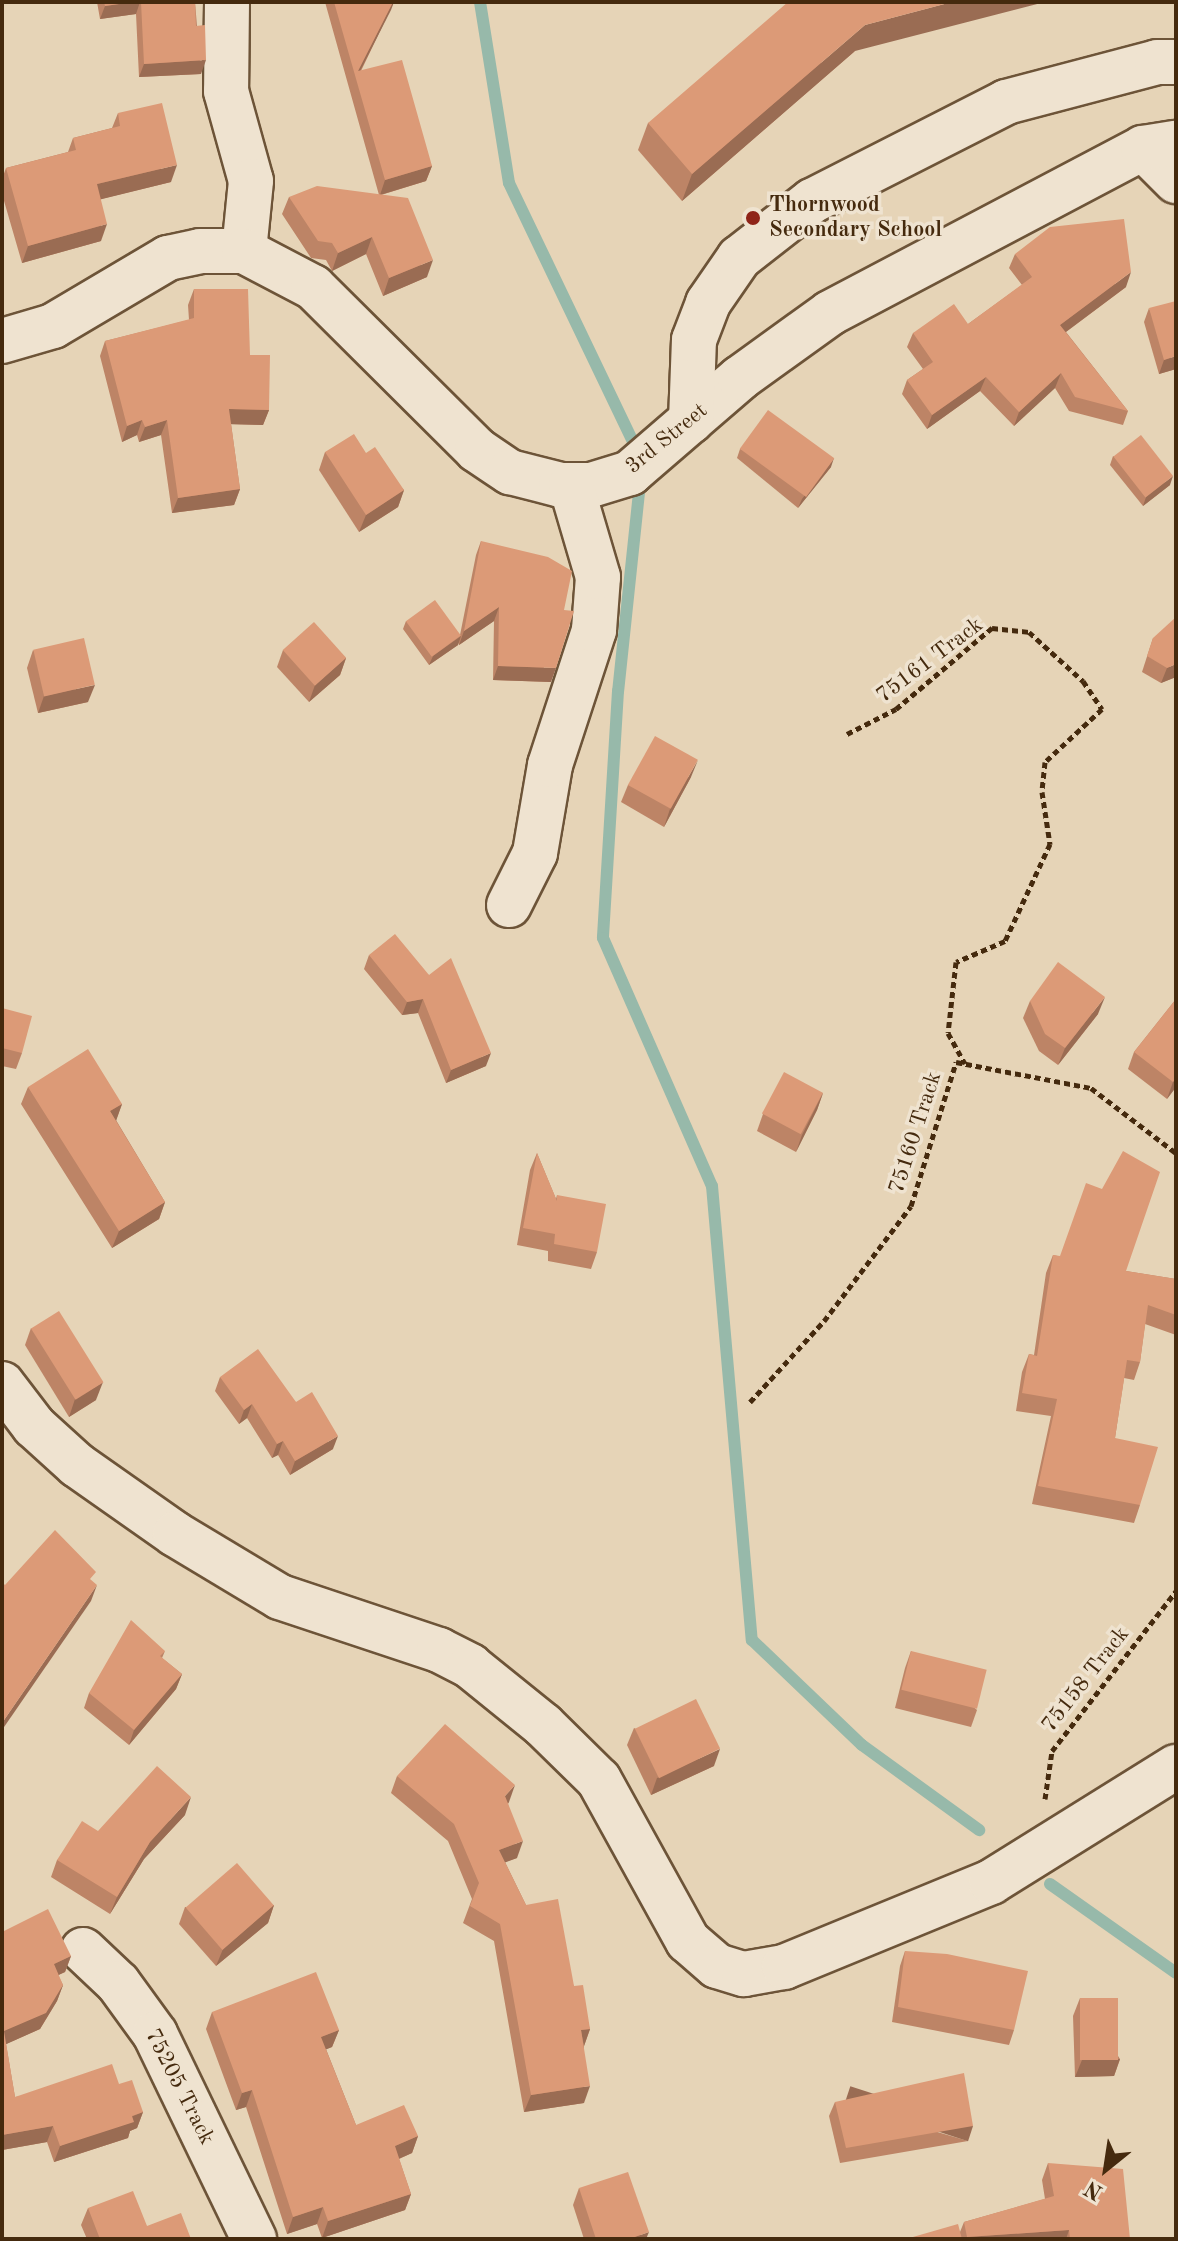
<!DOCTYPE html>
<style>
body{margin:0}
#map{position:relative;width:1178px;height:2241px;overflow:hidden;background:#e6d4b7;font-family:"Old Standard TT",serif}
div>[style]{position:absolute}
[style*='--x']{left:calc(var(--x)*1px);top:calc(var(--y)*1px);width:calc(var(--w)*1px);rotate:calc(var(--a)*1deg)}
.stream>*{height:12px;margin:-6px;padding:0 6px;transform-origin:6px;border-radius:6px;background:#97b9aa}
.path>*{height:5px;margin-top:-2.5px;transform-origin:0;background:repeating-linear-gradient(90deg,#452a0e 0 6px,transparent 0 10px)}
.roads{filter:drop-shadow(2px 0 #6d5438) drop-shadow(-2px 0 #6d5438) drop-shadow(0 2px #6d5438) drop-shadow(0 -2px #6d5438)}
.minor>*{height:44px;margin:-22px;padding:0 22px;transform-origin:22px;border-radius:22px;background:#efe3d0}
.wall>*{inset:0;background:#bd8466}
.shaded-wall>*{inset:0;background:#9a6c53;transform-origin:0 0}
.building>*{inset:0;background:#dc9a77;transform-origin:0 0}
.dots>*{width:22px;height:22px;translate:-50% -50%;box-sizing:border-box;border:4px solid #efe3d0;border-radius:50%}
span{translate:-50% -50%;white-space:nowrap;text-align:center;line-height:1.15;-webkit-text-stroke:7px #efe3d0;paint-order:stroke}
.poi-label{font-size:22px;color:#452a0e;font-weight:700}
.left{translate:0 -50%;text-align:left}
.street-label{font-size:22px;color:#452a0e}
.frame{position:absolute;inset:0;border:4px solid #452a0e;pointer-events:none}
.north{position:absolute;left:1066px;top:2129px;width:80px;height:80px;-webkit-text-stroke:6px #efe3d0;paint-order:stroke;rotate:210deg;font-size:22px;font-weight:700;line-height:32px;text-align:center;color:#452a0e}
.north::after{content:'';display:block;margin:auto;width:28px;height:36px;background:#452a0e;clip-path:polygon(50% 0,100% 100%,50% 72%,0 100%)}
</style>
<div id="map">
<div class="stream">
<i style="--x:480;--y:2;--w:183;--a:80.9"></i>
<i style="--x:509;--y:183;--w:285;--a:64.4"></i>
<i style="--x:640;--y:483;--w:209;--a:96"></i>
<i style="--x:618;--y:691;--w:247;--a:93.5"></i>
<i style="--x:603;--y:938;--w:271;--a:66.3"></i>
<i style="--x:712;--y:1186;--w:456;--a:85"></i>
<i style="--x:752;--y:1640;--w:152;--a:43.7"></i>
<i style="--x:862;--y:1745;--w:145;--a:36"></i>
<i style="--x:1050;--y:1884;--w:154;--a:35.2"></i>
</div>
<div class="path">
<i style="--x:847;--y:734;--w:55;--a:-27"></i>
<i style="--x:896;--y:709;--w:126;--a:-40.2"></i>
<i style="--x:992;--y:628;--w:37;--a:6"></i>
<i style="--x:1029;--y:632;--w:73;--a:42.2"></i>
<i style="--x:1083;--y:681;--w:34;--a:56"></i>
<i style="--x:1102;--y:709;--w:78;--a:137.1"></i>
<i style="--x:1045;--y:762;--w:30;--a:96"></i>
<i style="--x:1042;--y:792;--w:53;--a:81.3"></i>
<i style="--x:1050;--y:844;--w:107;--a:114.9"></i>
<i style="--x:1005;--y:941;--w:53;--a:156.8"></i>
<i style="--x:956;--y:962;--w:71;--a:96.4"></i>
<i style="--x:948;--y:1033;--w:35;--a:61"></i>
<i style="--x:750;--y:1402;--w:110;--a:-47.6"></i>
<i style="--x:824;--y:1321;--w:144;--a:-52.9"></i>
<i style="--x:911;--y:1206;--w:151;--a:-72.6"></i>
<i style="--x:956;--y:1062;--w:137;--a:10.9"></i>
<i style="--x:1091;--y:1088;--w:107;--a:37.4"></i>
<i style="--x:1045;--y:1799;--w:49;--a:-81.7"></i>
<i style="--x:1052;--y:1751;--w:202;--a:-52.2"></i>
</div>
<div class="roads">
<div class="minor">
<i style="--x:227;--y:2;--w:89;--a:90.6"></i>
<i style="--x:226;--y:91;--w:93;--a:74.5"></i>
<i style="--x:251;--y:181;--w:70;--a:95.7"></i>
<i style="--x:1143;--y:148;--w:47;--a:45"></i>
<i style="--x:2;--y:341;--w:53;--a:-16.4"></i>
<i style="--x:53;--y:326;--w:134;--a:-30.6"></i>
<i style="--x:168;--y:258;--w:33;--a:-12"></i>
<i style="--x:200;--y:251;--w:44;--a:0"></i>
<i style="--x:244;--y:251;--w:78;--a:27.6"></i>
<i style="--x:313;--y:287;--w:231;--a:44.8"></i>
<i style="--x:477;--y:450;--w:40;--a:34"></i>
<i style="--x:510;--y:472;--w:53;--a:14.3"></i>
<i style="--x:561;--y:485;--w:30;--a:0"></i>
<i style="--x:591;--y:485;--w:41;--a:-17.1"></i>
<i style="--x:630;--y:473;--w:145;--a:-40.8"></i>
<i style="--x:740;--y:378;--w:111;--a:-35.8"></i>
<i style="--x:830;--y:313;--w:354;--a:-27.8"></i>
<i style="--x:1143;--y:148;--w:33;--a:-9"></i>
<i style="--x:691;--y:421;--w:81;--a:-87.9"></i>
<i style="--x:694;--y:340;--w:40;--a:-69"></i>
<i style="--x:708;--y:303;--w:55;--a:-55.4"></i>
<i style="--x:739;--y:258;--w:93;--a:-38"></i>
<i style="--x:812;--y:201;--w:218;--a:-27"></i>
<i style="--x:1006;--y:102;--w:156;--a:-14.8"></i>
<i style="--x:1157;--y:62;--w:19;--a:0"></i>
<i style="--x:509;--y:905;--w:58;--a:-63.4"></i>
<i style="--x:535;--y:853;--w:89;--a:-80.3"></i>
<i style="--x:550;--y:765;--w:142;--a:-71.9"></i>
<i style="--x:594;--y:630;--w:53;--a:-85.7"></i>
<i style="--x:598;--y:577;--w:96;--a:-106.4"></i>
<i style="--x:2;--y:1384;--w:53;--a:52.7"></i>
<i style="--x:34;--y:1426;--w:58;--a:42.2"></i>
<i style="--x:77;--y:1465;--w:120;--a:35.1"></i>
<i style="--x:175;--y:1534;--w:122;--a:31"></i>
<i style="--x:280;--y:1597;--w:168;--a:18.4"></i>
<i style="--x:439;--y:1650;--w:35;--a:27"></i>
<i style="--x:470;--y:1666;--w:94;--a:38.9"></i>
<i style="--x:543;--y:1725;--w:78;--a:44.5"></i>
<i style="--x:599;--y:1780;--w:184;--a:61.1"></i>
<i style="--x:688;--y:1941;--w:38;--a:41"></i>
<i style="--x:717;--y:1966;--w:28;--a:17"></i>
<i style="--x:744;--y:1974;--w:41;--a:-9.9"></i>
<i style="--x:784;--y:1967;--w:224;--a:-22.3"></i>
<i style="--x:991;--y:1882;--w:218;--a:-31.9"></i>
<i style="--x:83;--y:1950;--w:48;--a:43.3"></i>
<i style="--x:118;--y:1983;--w:63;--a:54"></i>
<i style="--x:155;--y:2034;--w:228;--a:64.2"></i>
</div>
</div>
<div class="wall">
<i style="clip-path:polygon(97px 2px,195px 2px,201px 74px,139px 77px,136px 14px,100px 19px)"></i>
<i style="clip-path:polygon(325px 2px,394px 2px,361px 71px,432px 166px,426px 181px,381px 195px,427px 277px,383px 296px,366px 254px,332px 271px,326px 260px,311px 258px,282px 214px,289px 197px,379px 195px)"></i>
<i style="clip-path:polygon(855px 51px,682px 201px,638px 150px,648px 123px)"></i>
<i style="clip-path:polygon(118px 113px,171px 182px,101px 199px,101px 241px,22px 263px,2px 194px,2px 179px,6px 168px,68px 152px,73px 138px,112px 128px)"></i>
<i style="clip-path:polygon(1015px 254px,1126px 287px,1066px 332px,1128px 411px,1123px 425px,1069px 411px,1055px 388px,1014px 426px,980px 391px,927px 429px,902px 394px,907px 380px,923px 369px,907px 347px,913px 333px,968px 324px,1022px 285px,1009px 268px)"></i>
<i style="clip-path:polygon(194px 289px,250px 355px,269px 410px,263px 425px,231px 424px,240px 489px,234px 505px,172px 513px,161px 435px,139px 442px,137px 435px,122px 442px,100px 356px,105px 341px,189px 320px,188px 305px)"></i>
<i style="clip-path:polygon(1149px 308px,1176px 369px,1159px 374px,1144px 322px)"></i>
<i style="clip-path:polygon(740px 449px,831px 467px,798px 508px,737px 458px)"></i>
<i style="clip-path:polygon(325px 452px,366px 453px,404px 490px,398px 507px,359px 532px,319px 470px)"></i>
<i style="clip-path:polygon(1113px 456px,1170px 485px,1143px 506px,1110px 465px)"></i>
<i style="clip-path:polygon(481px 541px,551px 682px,493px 680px,494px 621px,459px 645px,459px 642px,458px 645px,429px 665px,403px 629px,406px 621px,460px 635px,476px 555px)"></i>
<i style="clip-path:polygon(1153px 638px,1176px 677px,1161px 683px,1142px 672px)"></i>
<i style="clip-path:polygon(33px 650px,88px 702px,38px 713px,27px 668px)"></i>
<i style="clip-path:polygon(283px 650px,346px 658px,340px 675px,309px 702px,277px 667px)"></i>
<i style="clip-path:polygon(691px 777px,664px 827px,621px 802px,628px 785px)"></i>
<i style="clip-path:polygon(369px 955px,429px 975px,486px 1066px,446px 1083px,418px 1013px,402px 1015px,364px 969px)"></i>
<i style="clip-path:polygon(1176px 999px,1176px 1087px,1167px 1099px,1128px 1069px,1134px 1052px)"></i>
<i style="clip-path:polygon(1030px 1001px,1098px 1014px,1058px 1065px,1039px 1051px,1023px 1018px)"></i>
<i style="clip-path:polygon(2px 1008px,22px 1053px,16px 1069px,2px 1066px)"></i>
<i style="clip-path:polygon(28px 1087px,122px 1104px,116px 1120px,165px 1202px,159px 1219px,112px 1248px,21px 1104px)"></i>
<i style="clip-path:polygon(823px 1093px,817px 1110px,796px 1152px,757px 1131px,763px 1114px)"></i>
<i style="clip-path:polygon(537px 1153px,556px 1199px,557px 1195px,597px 1252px,591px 1269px,548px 1261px,548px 1251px,517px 1245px,530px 1170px)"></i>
<i style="clip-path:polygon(1053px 1255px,1126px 1271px,1176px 1279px,1176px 1335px,1145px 1324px,1140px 1362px,1134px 1380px,1124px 1378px,1115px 1438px,1140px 1505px,1134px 1523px,1032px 1504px,1051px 1416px,1016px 1411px,1022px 1372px,1029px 1354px,1034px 1355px,1046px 1273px)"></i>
<i style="clip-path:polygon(31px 1328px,96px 1400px,69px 1417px,25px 1345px)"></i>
<i style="clip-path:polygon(220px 1377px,296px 1402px,333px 1449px,290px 1475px,278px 1455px,272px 1458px,247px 1418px,239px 1424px,215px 1391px)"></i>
<i style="clip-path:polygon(165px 1651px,162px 1658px,182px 1674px,176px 1689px,129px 1745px,84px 1708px,89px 1693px)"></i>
<i style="clip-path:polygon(911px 1651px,977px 1710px,971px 1727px,895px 1708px,905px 1668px)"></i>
<i style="clip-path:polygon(634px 1728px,714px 1766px,651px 1795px,627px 1745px)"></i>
<i style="clip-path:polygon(397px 1776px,509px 1802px,508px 1804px,517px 1858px,505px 1862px,526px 1905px,574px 1986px,590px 2029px,584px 2046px,584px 2103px,524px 2112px,494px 1941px,463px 1923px,472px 1899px,448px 1841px,391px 1793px)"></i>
<i style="clip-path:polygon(185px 1815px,144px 1859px,110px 1914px,51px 1877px,57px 1860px)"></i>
<i style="clip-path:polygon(274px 1905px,268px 1923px,216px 1966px,179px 1924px,185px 1907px)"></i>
<i style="clip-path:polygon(2px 1932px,71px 1956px,65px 1972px,58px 1975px,63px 1985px,57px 2001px,40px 2029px,6px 2044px,15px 2097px,119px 2084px,143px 2112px,137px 2128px,130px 2131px,128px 2138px,54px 2162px,47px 2142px,2px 2150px)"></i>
<i style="clip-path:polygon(905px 1951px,1014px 2030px,1009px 2045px,892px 2022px,900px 1966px)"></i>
<i style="clip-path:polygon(1080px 1998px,1120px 2059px,1114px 2076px,1075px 2077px,1073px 2016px)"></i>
<i style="clip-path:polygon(212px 2012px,339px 2030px,332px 2047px,326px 2049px,356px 2125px,418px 2136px,412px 2153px,399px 2159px,411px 2194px,405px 2210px,322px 2238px,317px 2224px,287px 2234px,246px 2107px,236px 2110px,206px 2029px)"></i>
<i style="clip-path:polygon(835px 2102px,968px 2141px,840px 2163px,829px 2116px)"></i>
<i style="clip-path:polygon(1048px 2163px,1130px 2239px,906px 2239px,960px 2232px,964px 2222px,1045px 2199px,1042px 2180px)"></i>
<i style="clip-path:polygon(579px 2188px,646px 2239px,584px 2239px,573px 2205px)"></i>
<i style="clip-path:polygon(88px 2208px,147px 2226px,191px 2239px,87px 2239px,81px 2225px)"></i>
</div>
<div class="shaded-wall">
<i style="clip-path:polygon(133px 2px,140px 2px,136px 14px,100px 19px,105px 6px)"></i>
<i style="clip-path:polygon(393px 2px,394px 2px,391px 10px,356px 79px,358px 71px)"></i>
<i style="clip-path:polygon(952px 2px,1045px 2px,855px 51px,682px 201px,692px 174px,865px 25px)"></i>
<i style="clip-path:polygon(206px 60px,201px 74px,139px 77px,144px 64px)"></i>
<i style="clip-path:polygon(177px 165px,171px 182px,90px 202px,97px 184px)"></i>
<i style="clip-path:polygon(432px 166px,426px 181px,380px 195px,385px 180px)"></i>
<i style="clip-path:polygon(107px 224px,101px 241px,22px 263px,28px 246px)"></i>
<i style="clip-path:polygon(372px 237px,366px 254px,332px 271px,338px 253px)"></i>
<i style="clip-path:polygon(433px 260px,427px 277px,383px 296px,389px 278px)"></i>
<i style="clip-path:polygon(1131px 272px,1126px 287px,1055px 340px,1060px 325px)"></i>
<i style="clip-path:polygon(1176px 356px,1176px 369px,1159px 374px,1164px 360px)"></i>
<i style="clip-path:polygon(1061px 373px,1055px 388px,1014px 426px,1019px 412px)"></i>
<i style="clip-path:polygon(986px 377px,980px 391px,927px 429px,932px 415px)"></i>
<i style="clip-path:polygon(229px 409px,269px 410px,263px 425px,223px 424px)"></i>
<i style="clip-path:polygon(142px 420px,137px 435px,122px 442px,127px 426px)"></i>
<i style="clip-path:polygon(167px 420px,161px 435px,139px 442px,145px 427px)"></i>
<i style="clip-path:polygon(834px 458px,831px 467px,798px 508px,802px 499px)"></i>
<i style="clip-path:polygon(1173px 476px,1170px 485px,1143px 506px,1146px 497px)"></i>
<i style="clip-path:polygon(240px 489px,234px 505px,172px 513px,178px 498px)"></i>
<i style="clip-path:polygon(404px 490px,398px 507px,359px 532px,366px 515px)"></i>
<i style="clip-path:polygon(499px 607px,494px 621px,459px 645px,464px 631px)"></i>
<i style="clip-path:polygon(461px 636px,458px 645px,429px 665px,433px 656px)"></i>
<i style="clip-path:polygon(346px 658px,340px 675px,309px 702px,315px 685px)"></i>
<i style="clip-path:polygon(1176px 664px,1176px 677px,1161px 683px,1167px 668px)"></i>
<i style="clip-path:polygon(498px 666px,556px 668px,551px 682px,493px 680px)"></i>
<i style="clip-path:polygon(95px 685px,88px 702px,38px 713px,44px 696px)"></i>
<i style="clip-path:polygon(698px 760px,691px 777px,664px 827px,670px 809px)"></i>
<i style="clip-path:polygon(1105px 997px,1098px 1014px,1058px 1065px,1065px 1048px)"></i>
<i style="clip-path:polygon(423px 999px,418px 1013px,402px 1015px,407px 1002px)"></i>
<i style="clip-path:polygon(491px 1053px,486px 1066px,446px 1083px,451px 1070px)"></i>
<i style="clip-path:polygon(1176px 1078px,1176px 1087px,1167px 1099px,1173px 1082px)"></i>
<i style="clip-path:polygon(823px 1093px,817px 1110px,796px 1152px,802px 1135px)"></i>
<i style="clip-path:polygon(122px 1104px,116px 1121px,110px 1111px)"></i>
<i style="clip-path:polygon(165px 1202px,159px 1219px,112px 1248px,119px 1231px)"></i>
<i style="clip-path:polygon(103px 1382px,96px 1400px,69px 1417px,75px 1399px)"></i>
<i style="clip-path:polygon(252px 1404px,247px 1418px,239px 1424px,244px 1410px)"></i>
<i style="clip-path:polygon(338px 1436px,333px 1449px,290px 1475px,295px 1461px)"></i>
<i style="clip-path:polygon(283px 1441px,278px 1455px,272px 1458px,277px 1444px)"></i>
<i style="clip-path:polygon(97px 1585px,91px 1601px,2px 1730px,2px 1723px)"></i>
<i style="clip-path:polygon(182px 1674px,176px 1689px,129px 1745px,134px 1730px)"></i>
<i style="clip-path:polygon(720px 1749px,714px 1766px,651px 1795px,657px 1778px)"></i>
<i style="clip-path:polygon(515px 1785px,509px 1802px,499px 1813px,505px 1796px)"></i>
<i style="clip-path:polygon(191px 1797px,185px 1815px,144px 1859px,110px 1914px,117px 1897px,150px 1842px)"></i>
<i style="clip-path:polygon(523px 1841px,517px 1858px,493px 1867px,499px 1850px)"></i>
<i style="clip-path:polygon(274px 1905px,268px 1923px,216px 1966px,223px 1949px)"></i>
<i style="clip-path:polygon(71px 1956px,65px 1972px,48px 1980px,54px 1964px)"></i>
<i style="clip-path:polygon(63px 1985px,57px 2001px,40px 2029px,2px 2046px,4px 2031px)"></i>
<i style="clip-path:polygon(590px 2029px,584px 2046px,581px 2030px)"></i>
<i style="clip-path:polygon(339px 2030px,332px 2047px,315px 2054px,321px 2037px)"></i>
<i style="clip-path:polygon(1120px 2059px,1114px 2076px,1075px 2077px,1082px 2060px)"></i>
<i style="clip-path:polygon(590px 2086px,584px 2103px,524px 2112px,531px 2095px)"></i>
<i style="clip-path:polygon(252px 2090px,246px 2107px,236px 2110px,242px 2093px)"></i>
<i style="clip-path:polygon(143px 2112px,137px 2128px,130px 2131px,128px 2138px,54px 2162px,60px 2146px)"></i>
<i style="clip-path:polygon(53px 2126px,47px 2142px,2px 2150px,2px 2135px)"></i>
<i style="left:973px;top:2126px;width:16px;height:129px;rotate:108deg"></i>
<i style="clip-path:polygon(418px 2136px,412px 2153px,389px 2163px,395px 2146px)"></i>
<i style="clip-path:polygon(411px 2194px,405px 2210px,322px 2238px,328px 2221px)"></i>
<i style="clip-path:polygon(323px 2207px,317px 2224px,287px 2234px,293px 2217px)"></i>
<i style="clip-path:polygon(1069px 2230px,1066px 2239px,966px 2239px,967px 2237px)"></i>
<i style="clip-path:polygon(649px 2232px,646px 2239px,629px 2239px)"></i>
</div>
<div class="building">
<i style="clip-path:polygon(104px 2px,133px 2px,105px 6px)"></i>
<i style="clip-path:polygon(141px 2px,195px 2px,196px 26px,205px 25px,206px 60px,144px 64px)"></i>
<i style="clip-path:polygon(334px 2px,393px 2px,358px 71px,402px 60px,432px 166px,385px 180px)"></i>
<i style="clip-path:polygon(788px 2px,952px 2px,865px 25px,692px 174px,648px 123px)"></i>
<i style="clip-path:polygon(162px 103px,177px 165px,97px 184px,107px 224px,28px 246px,6px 168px,76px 150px,73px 138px,120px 126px,118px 113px)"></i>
<i style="clip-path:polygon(317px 186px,408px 198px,433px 260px,389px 278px,372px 237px,338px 253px,332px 243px,318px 241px,289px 197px)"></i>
<i style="clip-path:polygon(1124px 219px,1131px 272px,1060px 325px,1128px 411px,1075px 397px,1061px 373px,1019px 412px,986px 377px,932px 415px,907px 380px,933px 362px,913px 333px,954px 304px,968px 324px,1032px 277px,1015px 254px,1050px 227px)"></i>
<i style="clip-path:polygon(194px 289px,248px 289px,250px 355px,270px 355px,269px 410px,229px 409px,240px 489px,178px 498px,167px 420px,145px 427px,142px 420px,127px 426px,105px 341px,194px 318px)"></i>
<i style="clip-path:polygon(1176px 301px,1176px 356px,1164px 360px,1149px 308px)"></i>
<i style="left:768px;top:410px;width:82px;height:48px;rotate:36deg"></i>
<i style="clip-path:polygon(354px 434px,366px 453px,375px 447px,404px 490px,366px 515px,325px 452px)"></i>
<i style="left:1141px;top:435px;width:52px;height:35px;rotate:52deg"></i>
<i style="clip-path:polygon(481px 541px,548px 557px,572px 571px,564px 610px,574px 611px,556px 668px,498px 666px,499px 607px,464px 631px)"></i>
<i style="left:435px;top:600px;width:44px;height:36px;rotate:54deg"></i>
<i style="clip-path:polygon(1176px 617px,1176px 664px,1167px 668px,1147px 656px,1153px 638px)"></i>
<i style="left:314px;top:622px;width:48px;height:42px;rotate:48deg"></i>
<i style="left:84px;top:638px;width:48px;height:52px;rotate:77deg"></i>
<i style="left:655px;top:736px;width:49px;height:56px;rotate:29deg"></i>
<i style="clip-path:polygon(395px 934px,429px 975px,451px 958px,491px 1053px,451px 1070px,423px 999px,407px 1002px,369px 955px)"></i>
<i style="clip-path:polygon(1058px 962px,1105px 997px,1065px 1048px,1045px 1034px,1030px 1001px)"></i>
<i style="clip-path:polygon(1176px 999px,1176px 1078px,1173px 1082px,1134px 1052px)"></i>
<i style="clip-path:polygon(2px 1008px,32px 1016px,22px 1053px,2px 1048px)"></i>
<i style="clip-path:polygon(88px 1049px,122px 1104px,110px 1111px,165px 1202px,119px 1231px,28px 1087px)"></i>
<i style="left:784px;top:1072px;width:44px;height:47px;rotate:28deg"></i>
<i style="clip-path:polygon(1123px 1151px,1160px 1172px,1126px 1271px,1176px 1279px,1176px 1315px,1148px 1305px,1140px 1362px,1127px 1360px,1115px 1438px,1158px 1447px,1140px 1505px,1038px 1486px,1057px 1399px,1022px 1393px,1029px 1354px,1037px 1356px,1053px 1255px,1060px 1256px,1086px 1183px,1102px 1189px)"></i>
<i style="clip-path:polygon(537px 1153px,557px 1201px,557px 1195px,606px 1204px,597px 1252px,554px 1244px,555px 1234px,523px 1228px)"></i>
<i style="left:59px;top:1311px;width:84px;height:33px;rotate:58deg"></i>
<i style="clip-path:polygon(258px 1349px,296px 1402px,312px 1392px,338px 1436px,295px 1461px,283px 1441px,277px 1444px,252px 1404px,244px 1410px,220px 1377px)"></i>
<i style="clip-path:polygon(55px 1530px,96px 1572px,90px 1579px,97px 1585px,2px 1723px,2px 1582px,5px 1585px)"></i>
<i style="clip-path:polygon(131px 1620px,165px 1651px,160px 1656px,182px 1674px,134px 1730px,89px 1693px)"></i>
<i style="left:911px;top:1651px;width:78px;height:40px;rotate:14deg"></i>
<i style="left:696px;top:1699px;width:55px;height:68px;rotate:64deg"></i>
<i style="clip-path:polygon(445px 1724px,515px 1785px,505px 1796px,523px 1841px,499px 1850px,526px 1905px,558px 1899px,574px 1986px,583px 1985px,590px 2029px,581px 2030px,590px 2086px,531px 2095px,500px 1924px,470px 1906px,479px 1883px,454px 1824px,397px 1776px)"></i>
<i style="clip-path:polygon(157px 1766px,191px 1797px,150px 1842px,117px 1897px,57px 1860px,82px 1821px,98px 1831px)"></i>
<i style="left:237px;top:1863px;width:56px;height:68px;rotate:49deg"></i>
<i style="clip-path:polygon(48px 1909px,71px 1956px,54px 1964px,63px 1985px,46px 2013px,4px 2031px,15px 2097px,112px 2064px,119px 2084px,132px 2080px,143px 2112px,132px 2116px,134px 2122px,60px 2146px,53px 2126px,2px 2135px,2px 1932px)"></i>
<i style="clip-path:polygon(905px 1951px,947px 1954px,1028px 1971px,1014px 2030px,898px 2007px)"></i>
<i style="clip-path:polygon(316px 1972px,339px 2030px,321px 2037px,356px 2125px,404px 2105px,418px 2136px,395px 2146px,411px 2194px,328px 2221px,323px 2207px,293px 2217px,252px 2090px,242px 2093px,212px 2012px)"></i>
<i style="left:1080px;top:1998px;width:38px;height:62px"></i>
<i style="clip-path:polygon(964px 2073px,973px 2126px,846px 2148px,835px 2102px)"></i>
<i style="clip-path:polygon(1048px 2163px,1123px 2169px,1130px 2239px,1070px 2239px,1069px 2230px,967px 2237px,964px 2222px,1054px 2196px)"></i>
<i style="clip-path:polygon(628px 2172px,649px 2232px,629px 2239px,596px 2239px,579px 2188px)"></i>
<i style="clip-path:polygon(133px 2191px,147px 2226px,181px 2213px,191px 2239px,100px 2239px,88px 2208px)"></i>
<i style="clip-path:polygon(958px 2224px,962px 2239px,906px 2239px)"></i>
</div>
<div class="dots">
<i style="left:753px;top:218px;background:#8f2418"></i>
</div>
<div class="poi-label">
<span class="left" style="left:769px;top:218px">Thornwood<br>Secondary School</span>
</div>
<div class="street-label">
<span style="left:667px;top:439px;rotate:-39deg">3rd Street</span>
<span style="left:930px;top:661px;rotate:-37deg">75161 Track</span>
<span style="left:916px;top:1133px;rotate:-72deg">75160 Track</span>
<span style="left:1086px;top:1680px;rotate:-52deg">75158 Track</span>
<span style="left:179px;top:2087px;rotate:63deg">75205 Track</span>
</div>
<div class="frame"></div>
<div class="north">N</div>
</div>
